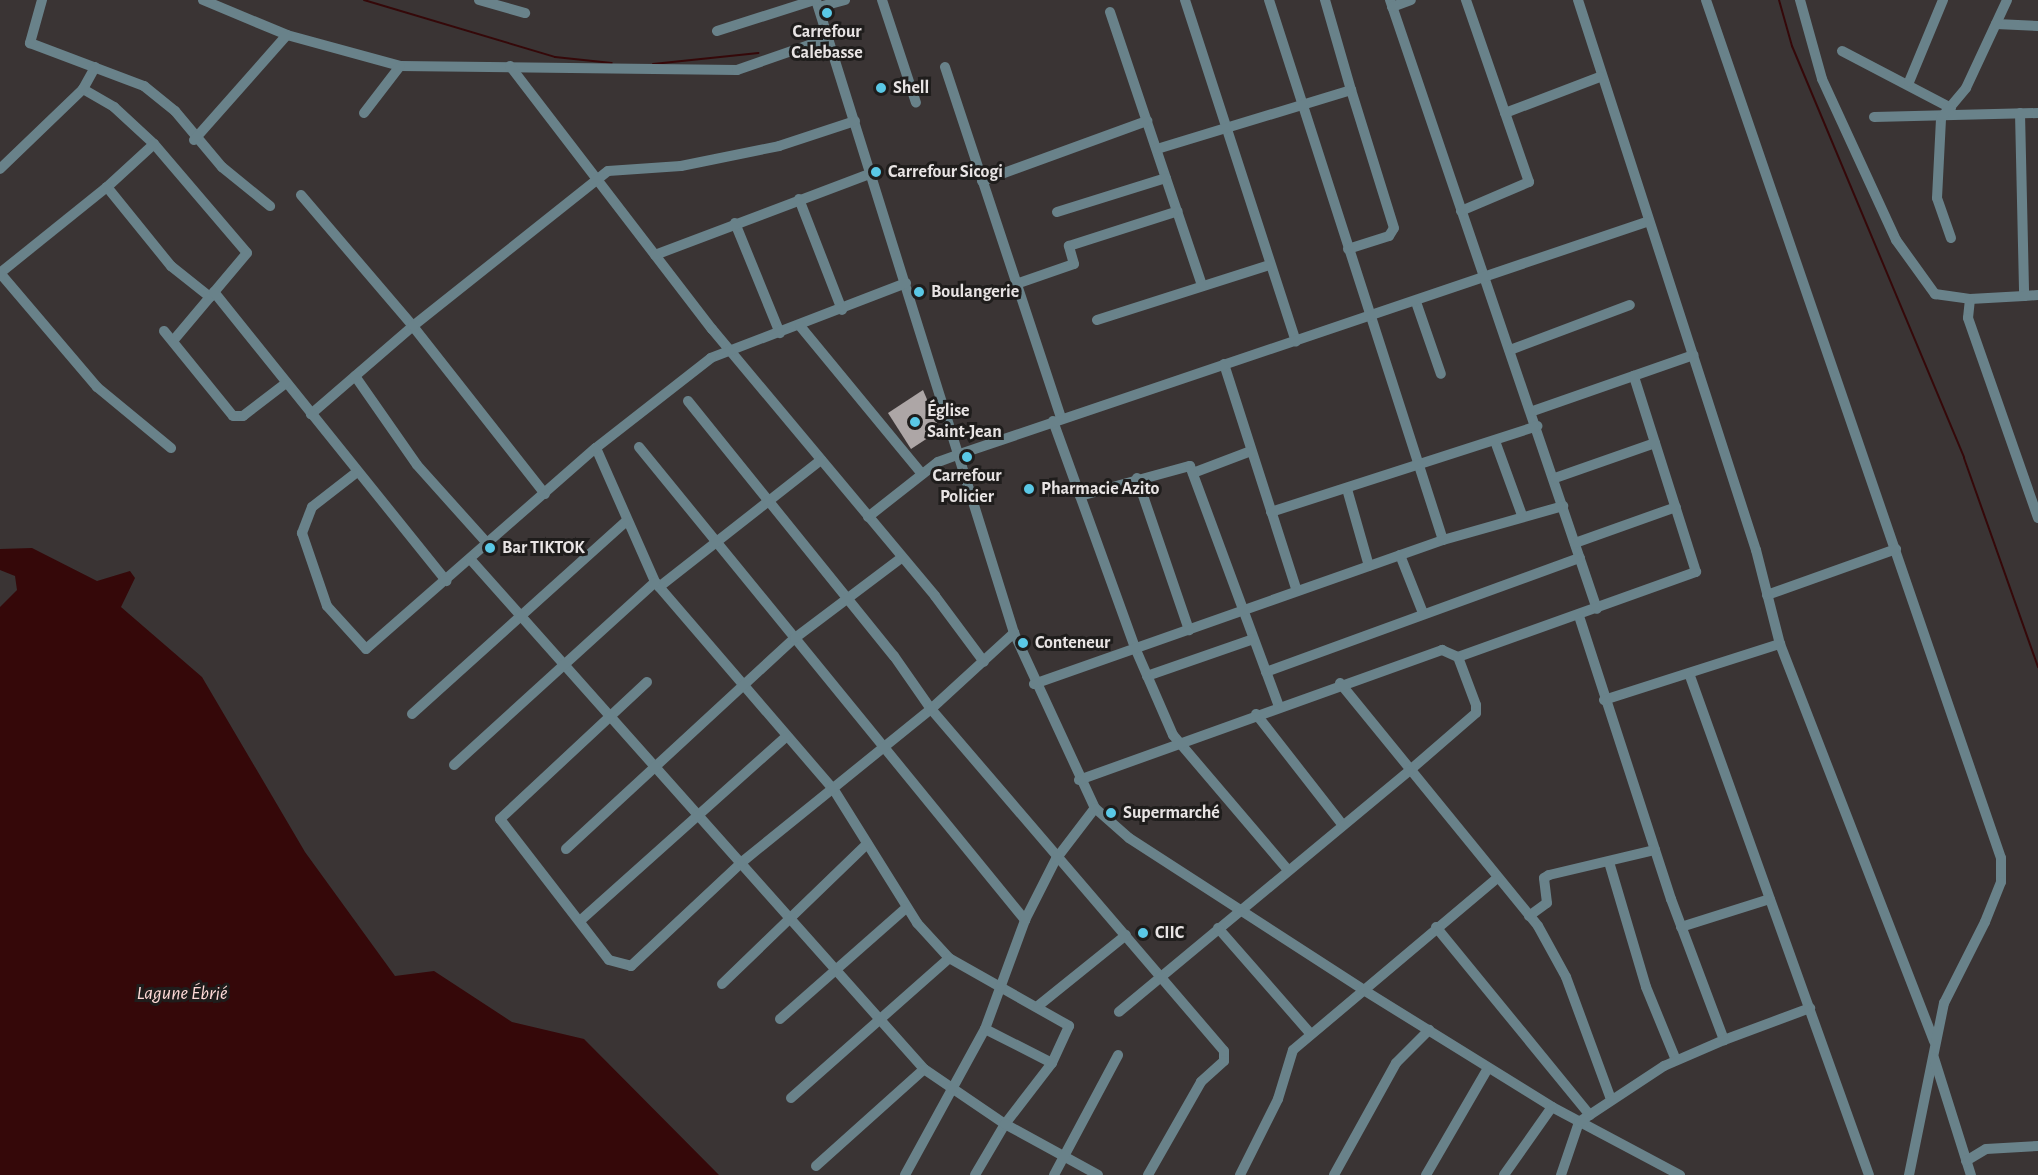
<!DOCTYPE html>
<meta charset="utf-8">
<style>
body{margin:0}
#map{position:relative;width:2038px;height:1175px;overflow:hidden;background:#3a3434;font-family:"Alegreya Sans",sans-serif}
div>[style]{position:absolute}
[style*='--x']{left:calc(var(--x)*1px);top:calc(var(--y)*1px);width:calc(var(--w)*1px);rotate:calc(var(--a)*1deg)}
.water>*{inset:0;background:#350809}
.stream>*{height:2px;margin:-1px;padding:0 1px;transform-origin:1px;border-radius:1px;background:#350809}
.building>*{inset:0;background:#ada6a6}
.minor>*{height:10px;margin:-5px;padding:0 5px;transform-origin:5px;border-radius:5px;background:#69828a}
.dots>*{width:16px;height:16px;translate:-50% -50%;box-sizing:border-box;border:3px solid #1f1d1c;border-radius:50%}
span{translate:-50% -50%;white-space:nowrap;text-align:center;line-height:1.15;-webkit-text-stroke:6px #1f1d1c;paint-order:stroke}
.poi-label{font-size:18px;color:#e8e4e4;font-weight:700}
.left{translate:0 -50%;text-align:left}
.water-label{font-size:20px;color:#fedad7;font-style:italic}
</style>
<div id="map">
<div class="water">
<i style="clip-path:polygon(32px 548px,97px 581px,130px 571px,135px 578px,121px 607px,202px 677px,305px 852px,395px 976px,434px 971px,512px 1022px,584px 1039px,719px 1175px,0 1175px,0 607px,17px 590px,15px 576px,0 570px,0 549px)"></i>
</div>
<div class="stream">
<i style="--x:364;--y:0;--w:199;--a:16.6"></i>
<i style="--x:555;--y:57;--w:57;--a:6"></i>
<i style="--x:1779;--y:0;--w:48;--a:74.2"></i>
<i style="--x:1792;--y:46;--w:446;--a:67.3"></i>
<i style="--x:1964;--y:458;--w:222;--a:70.5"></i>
<i style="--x:653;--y:64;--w:106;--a:-6"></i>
</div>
<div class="building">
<i style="clip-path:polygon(923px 390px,940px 430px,911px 449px,888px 413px)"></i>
</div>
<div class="minor">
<i style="--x:42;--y:0;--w:45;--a:105.6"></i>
<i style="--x:30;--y:43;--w:122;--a:20.7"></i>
<i style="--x:144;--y:86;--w:40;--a:39"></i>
<i style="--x:175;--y:111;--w:73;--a:50"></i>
<i style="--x:222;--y:167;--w:62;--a:39.1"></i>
<i style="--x:203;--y:0;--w:91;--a:22.6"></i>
<i style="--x:287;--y:35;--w:117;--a:15.3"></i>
<i style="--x:400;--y:66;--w:337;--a:0.7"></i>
<i style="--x:737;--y:70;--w:97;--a:-19.2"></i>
<i style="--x:479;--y:0;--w:48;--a:15.8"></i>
<i style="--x:816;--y:0;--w:663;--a:72.63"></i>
<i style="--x:1014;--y:633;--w:193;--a:65.2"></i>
<i style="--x:1095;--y:808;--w:45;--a:41.4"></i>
<i style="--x:1129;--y:838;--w:278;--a:32.9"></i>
<i style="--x:1362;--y:989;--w:224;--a:31.8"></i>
<i style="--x:1552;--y:1107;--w:145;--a:28"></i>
<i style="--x:882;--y:0;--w:108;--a:71.7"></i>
<i style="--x:1185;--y:0;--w:359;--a:72"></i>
<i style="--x:1269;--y:0;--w:567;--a:72.14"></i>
<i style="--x:1390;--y:0;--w:643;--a:71.23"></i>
<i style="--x:1578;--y:0;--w:578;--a:72.07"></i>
<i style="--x:1756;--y:550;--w:97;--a:75.7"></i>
<i style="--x:1780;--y:644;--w:426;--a:68.8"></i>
<i style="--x:1706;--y:0;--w:907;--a:71.03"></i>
<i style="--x:2001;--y:858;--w:24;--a:90"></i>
<i style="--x:2001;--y:882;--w:43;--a:111.8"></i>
<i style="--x:1985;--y:922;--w:91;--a:116.8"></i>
<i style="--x:1944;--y:1003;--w:176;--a:101.5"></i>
<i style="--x:1800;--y:0;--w:82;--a:74.4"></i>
<i style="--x:1822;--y:79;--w:177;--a:65.3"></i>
<i style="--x:1896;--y:240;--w:67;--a:54.2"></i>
<i style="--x:1935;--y:294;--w:35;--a:8"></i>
<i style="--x:819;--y:7;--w:27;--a:-15"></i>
<i style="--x:1392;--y:7;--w:20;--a:-20"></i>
<i style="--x:1110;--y:12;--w:289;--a:71.4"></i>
<i style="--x:1996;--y:24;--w:42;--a:2.7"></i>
<i style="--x:717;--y:31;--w:103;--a:-17.6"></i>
<i style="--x:1842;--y:51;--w:123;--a:27.6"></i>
<i style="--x:510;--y:66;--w:332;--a:52.5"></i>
<i style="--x:712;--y:329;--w:348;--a:50.1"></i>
<i style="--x:935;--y:596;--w:82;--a:53.4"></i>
<i style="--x:945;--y:67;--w:370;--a:71.7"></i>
<i style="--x:1909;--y:82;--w:89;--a:-67.5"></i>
<i style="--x:83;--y:89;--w:36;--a:30"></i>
<i style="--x:114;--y:107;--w:54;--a:42.8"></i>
<i style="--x:154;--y:144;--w:143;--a:49.5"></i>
<i style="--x:247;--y:253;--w:115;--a:130.1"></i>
<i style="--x:364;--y:113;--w:59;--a:-52.5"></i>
<i style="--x:1505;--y:113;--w:102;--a:-20.8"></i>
<i style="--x:2020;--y:113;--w:183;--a:88.7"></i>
<i style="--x:2024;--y:296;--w:54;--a:176.8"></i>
<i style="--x:1970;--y:299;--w:19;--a:96"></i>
<i style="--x:1968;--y:318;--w:212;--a:70.7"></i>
<i style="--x:1874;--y:117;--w:164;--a:-1.4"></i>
<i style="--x:194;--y:140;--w:140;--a:-48.5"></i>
<i style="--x:154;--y:144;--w:64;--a:137.5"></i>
<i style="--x:107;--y:187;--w:102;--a:51"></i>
<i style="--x:171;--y:266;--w:50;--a:38.5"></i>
<i style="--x:1157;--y:149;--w:203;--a:-16.9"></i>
<i style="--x:1351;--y:90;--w:94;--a:-106.1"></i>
<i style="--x:0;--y:169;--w:115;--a:-43.9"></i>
<i style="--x:83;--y:89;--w:25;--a:-61"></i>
<i style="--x:982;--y:181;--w:176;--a:-20"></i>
<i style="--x:301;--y:195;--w:172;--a:49.5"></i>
<i style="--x:413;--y:326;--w:135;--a:139.2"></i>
<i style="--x:799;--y:199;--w:119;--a:68.8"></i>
<i style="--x:1461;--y:211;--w:74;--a:-23.1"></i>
<i style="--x:1529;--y:182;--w:193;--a:-109.1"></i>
<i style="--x:1057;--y:212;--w:114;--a:-17.3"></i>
<i style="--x:735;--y:223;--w:119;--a:67.8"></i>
<i style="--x:1951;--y:238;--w:42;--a:-109.3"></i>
<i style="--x:1937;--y:198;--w:80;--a:-87.1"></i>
<i style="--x:1941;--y:118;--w:39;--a:-50"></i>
<i style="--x:1966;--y:88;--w:97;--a:-65"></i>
<i style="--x:1348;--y:249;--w:43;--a:-17.6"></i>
<i style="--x:1389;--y:236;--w:9;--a:-58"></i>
<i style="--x:1394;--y:228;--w:145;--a:-107.3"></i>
<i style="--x:655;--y:255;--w:232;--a:-20.7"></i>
<i style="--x:0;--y:273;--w:150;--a:49.6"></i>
<i style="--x:97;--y:387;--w:96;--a:39.5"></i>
<i style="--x:0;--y:273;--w:137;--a:-38.8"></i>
<i style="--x:906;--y:283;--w:209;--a:159"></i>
<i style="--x:711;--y:358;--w:146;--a:142"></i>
<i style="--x:596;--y:448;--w:146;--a:66.2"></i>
<i style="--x:655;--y:582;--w:274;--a:49.3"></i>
<i style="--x:834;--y:790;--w:157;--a:58"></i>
<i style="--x:917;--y:923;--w:47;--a:47.6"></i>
<i style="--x:949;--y:958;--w:138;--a:29.5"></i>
<i style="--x:1069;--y:1026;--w:41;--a:114.7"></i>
<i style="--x:1052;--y:1063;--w:77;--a:127.6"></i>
<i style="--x:1005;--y:1124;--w:59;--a:120.5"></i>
<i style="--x:1019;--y:283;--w:58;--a:-19.1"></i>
<i style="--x:1074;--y:264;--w:19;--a:-106"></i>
<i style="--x:1069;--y:246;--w:114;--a:-17.8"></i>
<i style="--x:214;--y:292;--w:371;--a:51.2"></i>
<i style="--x:2024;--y:296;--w:14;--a:-4"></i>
<i style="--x:1416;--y:302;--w:76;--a:70.9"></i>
<i style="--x:1097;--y:320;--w:181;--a:-17.7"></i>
<i style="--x:800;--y:326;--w:192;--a:50.5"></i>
<i style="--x:164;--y:331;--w:109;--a:50.9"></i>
<i style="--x:233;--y:416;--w:10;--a:0"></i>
<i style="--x:243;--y:416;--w:54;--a:-37.5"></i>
<i style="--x:1510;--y:350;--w:128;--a:-20.6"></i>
<i style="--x:1224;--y:364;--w:238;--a:72.2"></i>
<i style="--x:355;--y:376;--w:108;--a:55.1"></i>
<i style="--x:417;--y:465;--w:106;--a:48.1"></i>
<i style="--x:688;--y:401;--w:328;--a:51.1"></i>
<i style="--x:894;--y:656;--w:65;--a:55.1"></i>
<i style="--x:931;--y:709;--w:450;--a:49.4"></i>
<i style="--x:1224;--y:1051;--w:10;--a:90"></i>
<i style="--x:1224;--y:1061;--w:31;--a:138"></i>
<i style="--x:1201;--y:1082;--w:107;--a:119.7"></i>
<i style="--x:1533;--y:411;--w:170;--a:-19.2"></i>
<i style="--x:1053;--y:421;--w:244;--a:70.1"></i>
<i style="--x:1136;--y:650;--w:93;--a:66.5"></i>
<i style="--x:1173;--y:735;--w:176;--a:49.6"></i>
<i style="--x:1495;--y:441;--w:79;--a:70"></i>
<i style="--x:639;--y:447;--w:611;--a:50.78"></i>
<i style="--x:357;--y:472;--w:57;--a:142.1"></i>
<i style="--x:312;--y:507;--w:28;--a:111"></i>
<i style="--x:302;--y:533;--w:77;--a:71.1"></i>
<i style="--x:327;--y:606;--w:58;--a:47.8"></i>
<i style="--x:366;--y:649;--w:305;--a:-41.2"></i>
<i style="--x:1193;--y:473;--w:62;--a:-20.8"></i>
<i style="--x:1137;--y:478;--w:161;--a:71.1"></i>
<i style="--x:1555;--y:478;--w:106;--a:-19.3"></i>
<i style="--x:1347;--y:489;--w:80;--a:74.1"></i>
<i style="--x:545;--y:494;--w:214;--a:-128.2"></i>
<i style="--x:413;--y:326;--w:249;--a:-38.5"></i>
<i style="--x:608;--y:171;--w:73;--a:-3.9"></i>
<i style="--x:681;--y:166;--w:100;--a:-11.5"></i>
<i style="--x:779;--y:146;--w:80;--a:-18.2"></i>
<i style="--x:1080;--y:496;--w:114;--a:-15.3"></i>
<i style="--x:1190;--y:466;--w:256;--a:69.7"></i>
<i style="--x:1271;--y:512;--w:280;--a:-17.9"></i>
<i style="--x:868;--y:517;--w:89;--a:-38.2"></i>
<i style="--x:938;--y:462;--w:20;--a:-20"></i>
<i style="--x:957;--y:455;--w:730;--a:-18.68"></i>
<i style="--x:1575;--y:543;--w:107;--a:-19.6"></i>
<i style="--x:1400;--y:555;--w:62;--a:68.4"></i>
<i style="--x:471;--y:560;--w:681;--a:48.33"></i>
<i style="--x:924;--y:1069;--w:98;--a:34.2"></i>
<i style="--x:1005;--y:1124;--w:106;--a:28.7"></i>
<i style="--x:659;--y:587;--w:206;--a:-38.1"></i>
<i style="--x:1767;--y:595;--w:137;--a:-19.6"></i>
<i style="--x:1579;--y:616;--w:298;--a:72"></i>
<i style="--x:1671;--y:899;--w:151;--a:69.4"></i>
<i style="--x:1724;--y:1040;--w:92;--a:-20.4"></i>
<i style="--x:1458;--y:657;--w:253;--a:-19.7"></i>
<i style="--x:1696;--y:572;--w:206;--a:-107.6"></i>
<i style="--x:1266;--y:672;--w:334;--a:-20"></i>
<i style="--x:1147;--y:676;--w:112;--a:-19.2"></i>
<i style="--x:1690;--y:676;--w:530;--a:70.27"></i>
<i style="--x:647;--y:682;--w:201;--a:137"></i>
<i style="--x:500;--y:819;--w:178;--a:52.3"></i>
<i style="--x:609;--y:960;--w:23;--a:15"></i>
<i style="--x:631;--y:966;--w:152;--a:-43.1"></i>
<i style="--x:742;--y:862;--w:243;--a:-39"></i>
<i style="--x:931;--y:709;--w:113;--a:-42.5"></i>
<i style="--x:1340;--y:683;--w:313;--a:50.8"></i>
<i style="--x:1538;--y:926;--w:58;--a:61.2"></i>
<i style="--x:1566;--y:977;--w:130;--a:69.8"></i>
<i style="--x:1034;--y:684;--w:434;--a:-19.4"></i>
<i style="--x:1443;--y:540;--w:125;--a:-15.8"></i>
<i style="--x:1604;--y:700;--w:185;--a:-17.7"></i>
<i style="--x:412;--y:714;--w:287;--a:-42"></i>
<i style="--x:1256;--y:714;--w:140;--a:52"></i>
<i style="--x:454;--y:765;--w:272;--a:-42.3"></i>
<i style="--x:1079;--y:780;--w:386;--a:-19.7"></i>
<i style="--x:1442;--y:650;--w:17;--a:24"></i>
<i style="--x:1458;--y:657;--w:51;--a:69.4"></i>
<i style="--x:1476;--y:705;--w:8;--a:90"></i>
<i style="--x:1476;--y:713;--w:89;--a:139.1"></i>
<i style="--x:1409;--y:771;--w:377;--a:140.3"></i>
<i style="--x:566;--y:849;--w:311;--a:-42.7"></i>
<i style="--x:795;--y:638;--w:133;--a:-37"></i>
<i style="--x:1609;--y:862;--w:130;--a:73.5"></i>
<i style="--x:1646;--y:987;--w:79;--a:67.7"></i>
<i style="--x:1529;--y:916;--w:22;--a:-36"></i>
<i style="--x:1547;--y:903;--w:25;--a:-97"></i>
<i style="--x:1544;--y:878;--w:6;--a:-31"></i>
<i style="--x:1549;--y:875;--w:109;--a:-13.3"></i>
<i style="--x:581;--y:920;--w:275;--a:-41.8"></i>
<i style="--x:1436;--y:927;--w:243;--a:50.7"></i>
<i style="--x:1681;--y:927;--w:93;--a:-17.5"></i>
<i style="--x:1218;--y:928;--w:138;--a:48.8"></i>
<i style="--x:722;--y:984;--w:202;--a:-44"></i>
<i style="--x:1038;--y:1006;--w:113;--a:-38.9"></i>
<i style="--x:780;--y:1019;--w:168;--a:-41.4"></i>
<i style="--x:985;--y:1029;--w:75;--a:26.9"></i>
<i style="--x:1934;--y:1058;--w:123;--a:72.5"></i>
<i style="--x:791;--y:1098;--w:211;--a:-41.5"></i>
<i style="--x:1966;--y:1161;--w:23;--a:-31"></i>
<i style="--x:1986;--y:1149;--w:52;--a:-3.3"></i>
<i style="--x:816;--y:1166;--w:145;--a:-41.9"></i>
<i style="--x:905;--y:1175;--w:166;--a:-61.3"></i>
<i style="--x:985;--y:1029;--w:116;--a:-69.8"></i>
<i style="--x:1025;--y:920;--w:68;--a:-63.1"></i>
<i style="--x:1056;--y:859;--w:64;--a:-52.6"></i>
<i style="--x:1054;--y:1175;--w:136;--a:-61.9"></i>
<i style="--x:1240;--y:1175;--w:85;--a:-63.4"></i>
<i style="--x:1278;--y:1099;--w:51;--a:-73"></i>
<i style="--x:1293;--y:1050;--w:267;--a:-40.1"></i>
<i style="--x:1334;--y:1175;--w:128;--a:-61"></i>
<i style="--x:1396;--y:1063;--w:47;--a:-45"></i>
<i style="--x:1426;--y:1175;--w:124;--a:-59.9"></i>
<i style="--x:1504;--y:1175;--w:83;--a:-54.8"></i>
<i style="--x:1561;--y:1175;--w:56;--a:-71.2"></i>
<i style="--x:1579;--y:1122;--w:102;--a:-33.4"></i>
<i style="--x:1664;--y:1066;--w:65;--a:-23.4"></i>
</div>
<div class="dots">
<i style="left:827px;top:13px;background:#5ac8e6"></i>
<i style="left:881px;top:88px;background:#5ac8e6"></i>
<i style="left:876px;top:172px;background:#5ac8e6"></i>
<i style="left:919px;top:292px;background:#5ac8e6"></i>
<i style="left:915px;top:422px;background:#5ac8e6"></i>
<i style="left:967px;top:457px;background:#5ac8e6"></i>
<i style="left:1029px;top:489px;background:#5ac8e6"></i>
<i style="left:490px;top:548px;background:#5ac8e6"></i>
<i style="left:1023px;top:643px;background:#5ac8e6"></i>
<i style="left:1111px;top:813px;background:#5ac8e6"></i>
<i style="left:1143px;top:933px;background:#5ac8e6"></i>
</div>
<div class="poi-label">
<span style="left:827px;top:43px">Carrefour<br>Calebasse</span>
<span class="left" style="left:893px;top:88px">Shell</span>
<span class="left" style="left:888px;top:172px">Carrefour Sicogi</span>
<span class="left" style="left:931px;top:292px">Boulangerie</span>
<span class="left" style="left:927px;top:422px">Église<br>Saint-Jean</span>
<span style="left:967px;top:487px">Carrefour<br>Policier</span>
<span class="left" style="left:1041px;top:489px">Pharmacie Azito</span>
<span class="left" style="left:502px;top:548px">Bar TIKTOK</span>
<span class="left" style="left:1035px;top:643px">Conteneur</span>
<span class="left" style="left:1123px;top:813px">Supermarché</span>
<span class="left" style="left:1155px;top:933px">CIIC</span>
</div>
<div class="water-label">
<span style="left:182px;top:993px">Lagune Ébrié</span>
</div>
</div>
